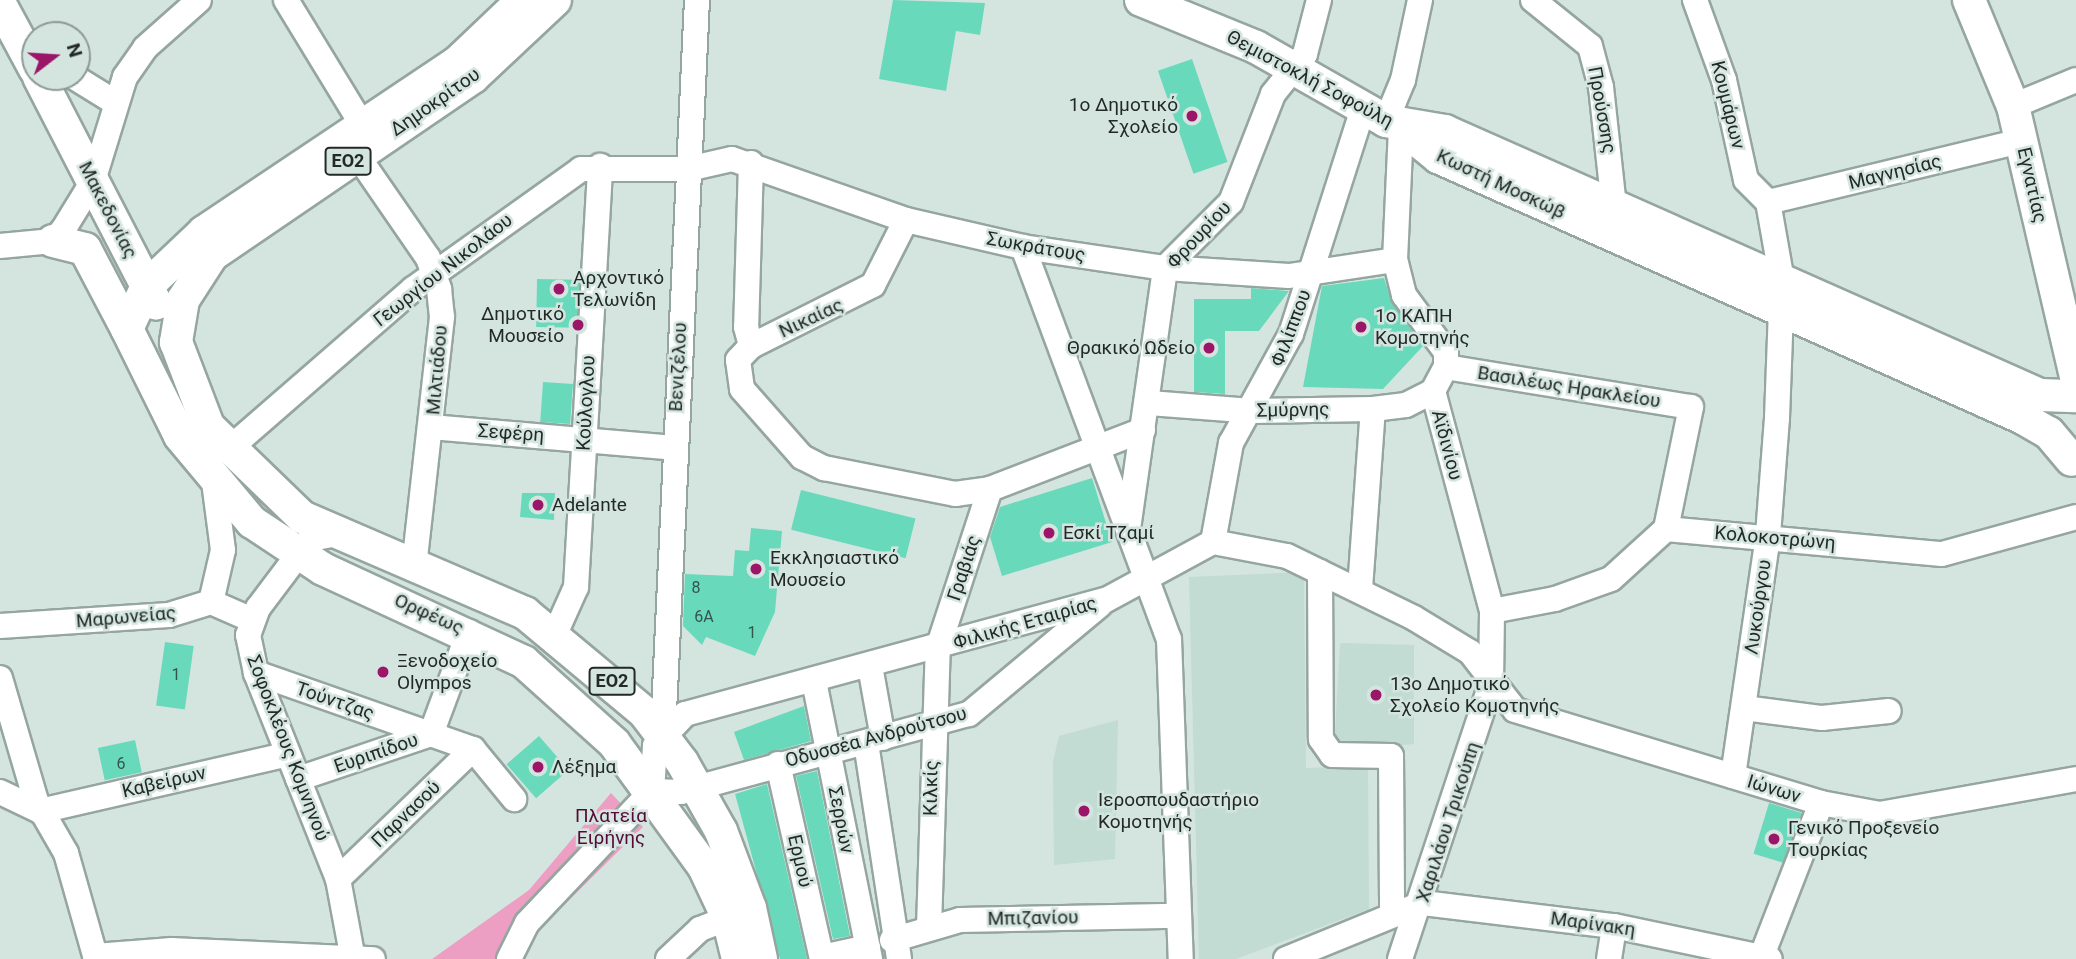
<!DOCTYPE html>
<meta charset="utf-8">
<style>
body{margin:0}
#map{position:relative;width:2076px;height:959px;overflow:hidden;background:#d4e5e0;font-family:Roboto,sans-serif}
div>[style]{position:absolute}
[style*='--x']{left:calc(var(--x)*1px);top:calc(var(--y)*1px);width:calc(var(--w)*1px);rotate:calc(var(--a)*1deg)}
.built>*{inset:0;background:#c2dbd3}
.green>*{inset:0;background:#ec9ec3}
.building>*{inset:0;background:#69d9bc;transform-origin:0 0}
.roads{filter:drop-shadow(2px 0 #95a5a0) drop-shadow(-2px 0 #95a5a0) drop-shadow(0 2px #95a5a0) drop-shadow(0 -2px #95a5a0)}
.minor>*{height:24px;margin:-12px;padding:0 12px;transform-origin:12px;border-radius:12px;background:#fff}
.major>*{height:32px;margin:-16px;padding:0 16px;transform-origin:16px;border-radius:16px;background:#fff}
.dots>*{width:19px;height:19px;translate:-50% -50%;box-sizing:border-box;border:4px solid #d4e5e0;border-radius:50%}
span{translate:-50% -50%;white-space:nowrap;text-align:center;line-height:1.15;-webkit-text-stroke:5px #d4e5e0;paint-order:stroke}
.number-label{font-size:16px;color:#34554c}
.number-label span{-webkit-text-stroke-width:0}
.shield-label span{padding:2px 5px;background:#d4e5e0;border:2px solid;border-radius:5px;-webkit-text-stroke-width:0}
.shield-label{font-size:18px;color:#232927;font-weight:700}
.street-label{font-size:19px;color:#232927}
.poi-label{font-size:19px;color:#232927}
.right{translate:-100% -50%;text-align:right}
.left{translate:0 -50%;text-align:left}
.park-label{font-size:19px;color:#540a37}
.north{position:absolute;left:21px;top:21px;width:70px;height:70px;box-sizing:border-box;background:#d4e5e0;border:2px solid #8d9a96;border-radius:50%;rotate:73deg;font-size:19px;font-weight:700;line-height:28px;text-align:center;color:#232927}
.north::after{content:'';display:block;margin:auto;width:24px;height:32px;background:#9b1668;clip-path:polygon(50% 0,100% 100%,50% 72%,0 100%)}
</style>
<div id="map">
<div class="built">
<i style="clip-path:polygon(1304px 572px,1306px 768px,1368px 766px,1369px 909px,1236px 959px,1199px 959px,1189px 577px)"></i>
<i style="clip-path:polygon(1340px 643px,1414px 645px,1414px 744px,1334px 751px)"></i>
<i style="clip-path:polygon(1118px 720px,1115px 859px,1054px 865px,1053px 762px,1059px 736px)"></i>
</div>
<div class="green">
<i style="clip-path:polygon(611px 793px,643px 827px,509px 959px,432px 959px,529px 890px)"></i>
</div>
<div class="building">
<i style="clip-path:polygon(893px 0,985px 3px,980px 35px,956px 31px,946px 91px,879px 79px)"></i>
<i style="left:1192px;top:59px;width:109px;height:36px;rotate:71deg"></i>
<i style="clip-path:polygon(1384px 278px,1392px 303px,1423px 346px,1383px 389px,1303px 387px,1322px 286px)"></i>
<i style="left:537px;top:279px;width:42px;height:48px;rotate:1deg"></i>
<i style="clip-path:polygon(1251px 288px,1289px 291px,1259px 331px,1225px 331px,1225px 394px,1194px 392px,1194px 299px,1251px 299px)"></i>
<i style="left:543px;top:382px;width:30px;height:40px;rotate:4deg"></i>
<i style="clip-path:polygon(1092px 478px,1112px 542px,1002px 576px,990px 537px,1000px 507px)"></i>
<i style="left:801px;top:490px;width:118px;height:41px;rotate:14deg"></i>
<i style="clip-path:polygon(522px 493px,555px 493px,554px 520px,520px 517px)"></i>
<i style="clip-path:polygon(751px 528px,782px 531px,775px 612px,755px 656px,706px 637px,702px 645px,683px 626px,685px 574px,733px 576px,735px 550px,749px 551px)"></i>
<i style="left:165px;top:642px;width:29px;height:64px;rotate:8deg"></i>
<i style="clip-path:polygon(804px 706px,811px 741px,744px 760px,734px 732px)"></i>
<i style="left:539px;top:736px;width:45px;height:43px;rotate:49deg"></i>
<i style="left:135px;top:740px;width:33px;height:38px;rotate:78deg"></i>
<i style="clip-path:polygon(817px 771px,850px 936px,833px 939px,796px 776px)"></i>
<i style="clip-path:polygon(767px 784px,807px 959px,780px 959px,735px 794px)"></i>
<i style="left:1769px;top:803px;width:34px;height:53px;rotate:17deg"></i>
</div>
<div class="roads">
<div class="minor">
<i style="--x:286;--y:0;--w:144;--a:58.6"></i>
<i style="--x:1533;--y:0;--w:73;--a:38.9"></i>
<i style="--x:1590;--y:46;--w:42;--a:75"></i>
<i style="--x:1601;--y:87;--w:120;--a:83.8"></i>
<i style="--x:1695;--y:0;--w:85;--a:70.1"></i>
<i style="--x:1724;--y:80;--w:102;--a:77.6"></i>
<i style="--x:1746;--y:180;--w:31;--a:45"></i>
<i style="--x:74;--y:77;--w:49;--a:31.8"></i>
<i style="--x:2013;--y:106;--w:68;--a:-22.4"></i>
<i style="--x:1386;--y:121;--w:44;--a:-67.5"></i>
<i style="--x:1403;--y:80;--w:82;--a:-78"></i>
<i style="--x:357;--y:155;--w:125;--a:55.4"></i>
<i style="--x:428;--y:258;--w:33;--a:70"></i>
<i style="--x:439;--y:289;--w:28;--a:84"></i>
<i style="--x:442;--y:317;--w:251;--a:96.4"></i>
<i style="--x:751;--y:163;--w:164;--a:91.7"></i>
<i style="--x:746;--y:327;--w:20;--a:75"></i>
<i style="--x:1768;--y:202;--w:260;--a:-13.6"></i>
<i style="--x:906;--y:220;--w:73;--a:116.9"></i>
<i style="--x:873;--y:285;--w:136;--a:153.4"></i>
<i style="--x:751;--y:346;--w:19;--a:133"></i>
<i style="--x:738;--y:360;--w:29;--a:82"></i>
<i style="--x:742;--y:389;--w:91;--a:48.6"></i>
<i style="--x:802;--y:457;--w:25;--a:27"></i>
<i style="--x:824;--y:468;--w:134;--a:11.2"></i>
<i style="--x:955;--y:494;--w:35;--a:-8"></i>
<i style="--x:990;--y:489;--w:164;--a:-21.1"></i>
<i style="--x:0;--y:246;--w:53;--a:-5.4"></i>
<i style="--x:53;--y:241;--w:15;--a:-48"></i>
<i style="--x:63;--y:230;--w:57;--a:-58.5"></i>
<i style="--x:93;--y:181;--w:109;--a:-72.9"></i>
<i style="--x:125;--y:77;--w:35;--a:-55"></i>
<i style="--x:145;--y:48;--w:72;--a:-41.6"></i>
<i style="--x:1023;--y:247;--w:418;--a:69.6"></i>
<i style="--x:1169;--y:639;--w:320;--a:87.9"></i>
<i style="--x:1446;--y:367;--w:248;--a:9.3"></i>
<i style="--x:1691;--y:407;--w:125;--a:101.6"></i>
<i style="--x:1149;--y:403;--w:103;--a:4.4"></i>
<i style="--x:1252;--y:411;--w:121;--a:-0.9"></i>
<i style="--x:1373;--y:409;--w:33;--a:-7"></i>
<i style="--x:1406;--y:405;--w:30;--a:-27"></i>
<i style="--x:431;--y:427;--w:244;--a:4.9"></i>
<i style="--x:229;--y:449;--w:244;--a:-41"></i>
<i style="--x:413;--y:289;--w:206;--a:-35.5"></i>
<i style="--x:581;--y:169;--w:107;--a:0"></i>
<i style="--x:688;--y:169;--w:45;--a:-12.8"></i>
<i style="--x:732;--y:159;--w:184;--a:19.3"></i>
<i style="--x:906;--y:220;--w:120;--a:13"></i>
<i style="--x:1023;--y:247;--w:144;--a:8.4"></i>
<i style="--x:1165;--y:268;--w:124;--a:3.7"></i>
<i style="--x:1289;--y:276;--w:107;--a:-8.6"></i>
<i style="--x:1128;--y:529;--w:264;--a:-81.9"></i>
<i style="--x:1165;--y:268;--w:93;--a:-45"></i>
<i style="--x:1231;--y:202;--w:116;--a:-68.7"></i>
<i style="--x:1273;--y:94;--w:51;--a:-51.3"></i>
<i style="--x:1305;--y:54;--w:56;--a:-75.5"></i>
<i style="--x:332;--y:535;--w:22;--a:170"></i>
<i style="--x:310;--y:539;--w:86;--a:127"></i>
<i style="--x:258;--y:608;--w:29;--a:110"></i>
<i style="--x:248;--y:635;--w:39;--a:78"></i>
<i style="--x:256;--y:673;--w:222;--a:68.3"></i>
<i style="--x:338;--y:879;--w:76;--a:79.4"></i>
<i style="--x:1213;--y:542;--w:101;--a:-79.7"></i>
<i style="--x:1231;--y:443;--w:124;--a:-61.2"></i>
<i style="--x:1291;--y:334;--w:237;--a:-72.3"></i>
<i style="--x:1320;--y:572;--w:167;--a:89.7"></i>
<i style="--x:1321;--y:739;--w:19;--a:55"></i>
<i style="--x:1332;--y:755;--w:59;--a:1"></i>
<i style="--x:1391;--y:756;--w:159;--a:89.6"></i>
<i style="--x:1360;--y:589;--w:180;--a:-85.9"></i>
<i style="--x:211;--y:602;--w:45;--a:23.7"></i>
<i style="--x:1492;--y:611;--w:64;--a:-10.8"></i>
<i style="--x:1555;--y:599;--w:59;--a:-19.7"></i>
<i style="--x:1611;--y:579;--w:74;--a:-42.3"></i>
<i style="--x:1666;--y:529;--w:277;--a:5.2"></i>
<i style="--x:1942;--y:554;--w:139;--a:-15.4"></i>
<i style="--x:0;--y:626;--w:169;--a:-3.7"></i>
<i style="--x:169;--y:615;--w:44;--a:-17.2"></i>
<i style="--x:211;--y:602;--w:53;--a:-77"></i>
<i style="--x:223;--y:550;--w:69;--a:-97.5"></i>
<i style="--x:555;--y:634;--w:51;--a:-65.9"></i>
<i style="--x:576;--y:587;--w:422;--a:-86.7"></i>
<i style="--x:870;--y:666;--w:73;--a:79.8"></i>
<i style="--x:256;--y:673;--w:230;--a:19.3"></i>
<i style="--x:473;--y:749;--w:65;--a:50.6"></i>
<i style="--x:0;--y:678;--w:128;--a:73.7"></i>
<i style="--x:36;--y:801;--w:60;--a:60"></i>
<i style="--x:66;--y:853;--w:110;--a:74.2"></i>
<i style="--x:814;--y:681;--w:284;--a:78.6"></i>
<i style="--x:1744;--y:708;--w:79;--a:7.3"></i>
<i style="--x:1822;--y:718;--w:67;--a:-6"></i>
<i style="--x:663;--y:734;--w:735;--a:-87.35"></i>
<i style="--x:866;--y:743;--w:219;--a:81.3"></i>
<i style="--x:778;--y:764;--w:200;--a:77.3"></i>
<i style="--x:1733;--y:776;--w:244;--a:-81.7"></i>
<i style="--x:1768;--y:535;--w:117;--a:-85.6"></i>
<i style="--x:1777;--y:418;--w:137;--a:-87.9"></i>
<i style="--x:1782;--y:281;--w:80;--a:-100"></i>
<i style="--x:298;--y:779;--w:140;--a:-18.7"></i>
<i style="--x:431;--y:734;--w:109;--a:-69.6"></i>
<i style="--x:652;--y:791;--w:45;--a:-86.2"></i>
<i style="--x:655;--y:746;--w:44;--a:-46.8"></i>
<i style="--x:685;--y:714;--w:436;--a:-15.2"></i>
<i style="--x:1106;--y:600;--w:122;--a:-28.5"></i>
<i style="--x:1213;--y:542;--w:75;--a:10.7"></i>
<i style="--x:1287;--y:556;--w:141;--a:26"></i>
<i style="--x:1414;--y:618;--w:66;--a:31.3"></i>
<i style="--x:1470;--y:652;--w:73;--a:52.2"></i>
<i style="--x:1515;--y:710;--w:320;--a:16.9"></i>
<i style="--x:1821;--y:803;--w:60;--a:10.6"></i>
<i style="--x:1880;--y:814;--w:199;--a:-10.1"></i>
<i style="--x:652;--y:791;--w:29;--a:2"></i>
<i style="--x:681;--y:792;--w:298;--a:-15.2"></i>
<i style="--x:969;--y:714;--w:170;--a:-39.8"></i>
<i style="--x:0;--y:792;--w:44;--a:25.4"></i>
<i style="--x:40;--y:811;--w:254;--a:-12.9"></i>
<i style="--x:338;--y:879;--w:187;--a:-43.9"></i>
<i style="--x:929;--y:928;--w:280;--a:-88.2"></i>
<i style="--x:938;--y:648;--w:167;--a:-71.9"></i>
<i style="--x:892;--y:940;--w:71;--a:-16.4"></i>
<i style="--x:960;--y:920;--w:217;--a:-1.1"></i>
<i style="--x:95;--y:956;--w:77;--a:-4.5"></i>
<i style="--x:172;--y:950;--w:201;--a:2.6"></i>
<i style="--x:822;--y:957;--w:47;--a:-12.3"></i>
<i style="--x:1761;--y:958;--w:166;--a:-68.8"></i>
<i style="--x:509;--y:959;--w:40;--a:-63.4"></i>
<i style="--x:527;--y:923;--w:182;--a:-46.6"></i>
<i style="--x:668;--y:959;--w:44;--a:-43.2"></i>
<i style="--x:700;--y:929;--w:30;--a:-21"></i>
<i style="--x:1286;--y:959;--w:148;--a:-22.2"></i>
<i style="--x:1423;--y:903;--w:192;--a:6.9"></i>
<i style="--x:1614;--y:926;--w:159;--a:11.9"></i>
<i style="--x:1400;--y:959;--w:290;--a:-71.7"></i>
<i style="--x:1491;--y:684;--w:73;--a:-89.2"></i>
<i style="--x:1492;--y:611;--w:228;--a:-105"></i>
<i style="--x:1433;--y:391;--w:27;--a:-62"></i>
<i style="--x:1446;--y:367;--w:15;--a:-90"></i>
<i style="--x:1446;--y:352;--w:71;--a:-126.4"></i>
<i style="--x:1404;--y:295;--w:36;--a:-104"></i>
<i style="--x:1395;--y:260;--w:133;--a:-87.4"></i>
<i style="--x:1609;--y:959;--w:33;--a:-81"></i>
</div>
<div class="major">
<i style="--x:523;--y:0;--w:90;--a:136.4"></i>
<i style="--x:458;--y:62;--w:306;--a:146.2"></i>
<i style="--x:204;--y:232;--w:79;--a:136.5"></i>
<i style="--x:147;--y:286;--w:47;--a:114.9"></i>
<i style="--x:127;--y:329;--w:119;--a:63.6"></i>
<i style="--x:180;--y:436;--w:112;--a:50.1"></i>
<i style="--x:252;--y:522;--w:85;--a:33.5"></i>
<i style="--x:323;--y:569;--w:221;--a:24.8"></i>
<i style="--x:524;--y:662;--w:121;--a:42"></i>
<i style="--x:614;--y:743;--w:153;--a:54"></i>
<i style="--x:704;--y:867;--w:56;--a:64.8"></i>
<i style="--x:728;--y:918;--w:42;--a:76.3"></i>
<i style="--x:555;--y:0;--w:112;--a:136.8"></i>
<i style="--x:473;--y:77;--w:316;--a:145.7"></i>
<i style="--x:212;--y:255;--w:54;--a:122.8"></i>
<i style="--x:183;--y:300;--w:43;--a:99.5"></i>
<i style="--x:176;--y:342;--w:90;--a:69.1"></i>
<i style="--x:208;--y:426;--w:131;--a:44.1"></i>
<i style="--x:302;--y:517;--w:243;--a:23.3"></i>
<i style="--x:525;--y:613;--w:155;--a:39.8"></i>
<i style="--x:644;--y:712;--w:63;--a:52.8"></i>
<i style="--x:682;--y:762;--w:79;--a:60.5"></i>
<i style="--x:721;--y:831;--w:82;--a:69.4"></i>
<i style="--x:750;--y:908;--w:52;--a:77.8"></i>
<i style="--x:1141;--y:0;--w:124;--a:22.2"></i>
<i style="--x:1256;--y:47;--w:150;--a:29.6"></i>
<i style="--x:1386;--y:121;--w:60;--a:9.6"></i>
<i style="--x:1445;--y:131;--w:651;--a:23.93"></i>
<i style="--x:2040;--y:395;--w:36;--a:2"></i>
<i style="--x:1969;--y:0;--w:115;--a:67.5"></i>
<i style="--x:2013;--y:106;--w:277;--a:76.9"></i>
<i style="--x:0;--y:4;--w:74;--a:61.7"></i>
<i style="--x:39;--y:77;--w:255;--a:62.7"></i>
<i style="--x:1401;--y:127;--w:48;--a:39"></i>
<i style="--x:1438;--y:157;--w:638;--a:24.04"></i>
<i style="--x:2021;--y:417;--w:32;--a:30"></i>
<i style="--x:2049;--y:433;--w:35;--a:50"></i>
<i style="--x:53;--y:241;--w:33;--a:14"></i>
<i style="--x:85;--y:249;--w:90;--a:62.3"></i>
</div>
</div>
<div class="dots">
<i style="left:1192px;top:116px;background:#9b1668"></i>
<i style="left:559px;top:289px;background:#9b1668"></i>
<i style="left:578px;top:325px;background:#9b1668"></i>
<i style="left:1361px;top:327px;background:#9b1668"></i>
<i style="left:1209px;top:348px;background:#9b1668"></i>
<i style="left:538px;top:505px;background:#9b1668"></i>
<i style="left:1049px;top:533px;background:#9b1668"></i>
<i style="left:756px;top:569px;background:#9b1668"></i>
<i style="left:383px;top:672px;background:#9b1668"></i>
<i style="left:1376px;top:695px;background:#9b1668"></i>
<i style="left:538px;top:767px;background:#9b1668"></i>
<i style="left:1084px;top:811px;background:#9b1668"></i>
<i style="left:1774px;top:839px;background:#9b1668"></i>
</div>
<div class="number-label">
<span style="left:696px;top:588px">8</span>
<span style="left:704px;top:617px">6Α</span>
<span style="left:752px;top:633px">1</span>
<span style="left:176px;top:675px">1</span>
<span style="left:121px;top:764px">6</span>
</div>
<div class="shield-label">
<span style="left:348px;top:161px">ΕΟ2</span>
<span style="left:612px;top:681px">ΕΟ2</span>
</div>
<div class="street-label">
<span style="left:1310px;top:79px;rotate:28deg">Θεμιστοκλή Σοφούλη</span>
<span style="left:435px;top:102px;rotate:-35deg">Δημοκρίτου</span>
<span style="left:1728px;top:105px;rotate:76deg">Κουμάρων</span>
<span style="left:1602px;top:110px;rotate:80deg">Προύσσης</span>
<span style="left:1895px;top:172px;rotate:-14deg">Μαγνησίας</span>
<span style="left:1501px;top:184px;rotate:25deg">Κωστή Μοσκώβ</span>
<span style="left:2032px;top:185px;rotate:77deg">Εγνατίας</span>
<span style="left:108px;top:210px;rotate:63deg">Μακεδονίας</span>
<span style="left:1199px;top:235px;rotate:-47deg">Φρουρίου</span>
<span style="left:1036px;top:247px;rotate:10deg">Σωκράτους</span>
<span style="left:443px;top:270px;rotate:-38deg">Γεωργίου Νικολάου</span>
<span style="left:811px;top:318px;rotate:-25deg">Νικαίας</span>
<span style="left:1291px;top:328px;rotate:-69deg">Φιλίππου</span>
<span style="left:678px;top:367px;rotate:-87deg">Βενιζέλου</span>
<span style="left:437px;top:370px;rotate:-85deg">Μιλτιάδου</span>
<span style="left:1569px;top:387px;rotate:9deg">Βασιλέως Ηρακλείου</span>
<span style="left:586px;top:403px;rotate:-87deg">Κούλογλου</span>
<span style="left:1293px;top:410px;rotate:-1deg">Σμύρνης</span>
<span style="left:511px;top:433px;rotate:4deg">Σεφέρη</span>
<span style="left:1447px;top:445px;rotate:75deg">Αϊδινίου</span>
<span style="left:1775px;top:538px;rotate:5deg">Κολοκοτρώνη</span>
<span style="left:964px;top:568px;rotate:-72deg">Γραβιάς</span>
<span style="left:1758px;top:607px;rotate:-82deg">Λυκούργου</span>
<span style="left:429px;top:614px;rotate:24deg">Ορφέως</span>
<span style="left:126px;top:617px;rotate:-5deg">Μαρωνείας</span>
<span style="left:1025px;top:623px;rotate:-16deg">Φιλικής Εταιρίας</span>
<span style="left:335px;top:701px;rotate:19deg">Τούντζας</span>
<span style="left:876px;top:737px;rotate:-15deg">Οδυσσέα Ανδρούτσου</span>
<span style="left:288px;top:748px;rotate:69deg">Σοφοκλέους Κομνηνού</span>
<span style="left:376px;top:753px;rotate:-19deg">Ευριπίδου</span>
<span style="left:164px;top:782px;rotate:-13deg">Καβείρων</span>
<span style="left:931px;top:788px;rotate:-89deg">Κιλκίς</span>
<span style="left:1774px;top:789px;rotate:17deg">Ιώνων</span>
<span style="left:406px;top:814px;rotate:-44deg">Παρνασού</span>
<span style="left:841px;top:820px;rotate:79deg">Σερρών</span>
<span style="left:1448px;top:822px;rotate:-72deg">Χαριλάου Τρικούπη</span>
<span style="left:800px;top:861px;rotate:77deg">Ερμού</span>
<span style="left:1033px;top:918px;rotate:-1deg">Μπιζανίου</span>
<span style="left:1593px;top:924px;rotate:8deg">Μαρίνακη</span>
</div>
<div class="poi-label">
<span class="right" style="left:1178px;top:116px">1ο Δημοτικό<br>Σχολείο</span>
<span class="left" style="left:573px;top:289px">Αρχοντικό<br>Τελωνίδη</span>
<span class="right" style="left:564px;top:325px">Δημοτικό<br>Μουσείο</span>
<span class="left" style="left:1375px;top:327px">1ο ΚΑΠΗ<br>Κομοτηνής</span>
<span class="right" style="left:1195px;top:348px">Θρακικό Ωδείο</span>
<span class="left" style="left:552px;top:505px">Adelante</span>
<span class="left" style="left:1063px;top:533px">Εσκί Τζαμί</span>
<span class="left" style="left:770px;top:569px">Εκκλησιαστικό<br>Μουσείο</span>
<span class="left" style="left:397px;top:672px">Ξενοδοχείο<br>Olympos</span>
<span class="left" style="left:1390px;top:695px">13ο Δημοτικό<br>Σχολείο Κομοτηνής</span>
<span class="left" style="left:552px;top:767px">Λέξημα</span>
<span class="left" style="left:1098px;top:811px">Ιεροσπουδαστήριο<br>Κομοτηνής</span>
<span class="left" style="left:1788px;top:839px">Γενικό Προξενείο<br>Τουρκίας</span>
</div>
<div class="park-label">
<span style="left:611px;top:827px">Πλατεία<br>Ειρήνης</span>
</div>
<div class="north">N</div>
</div>
